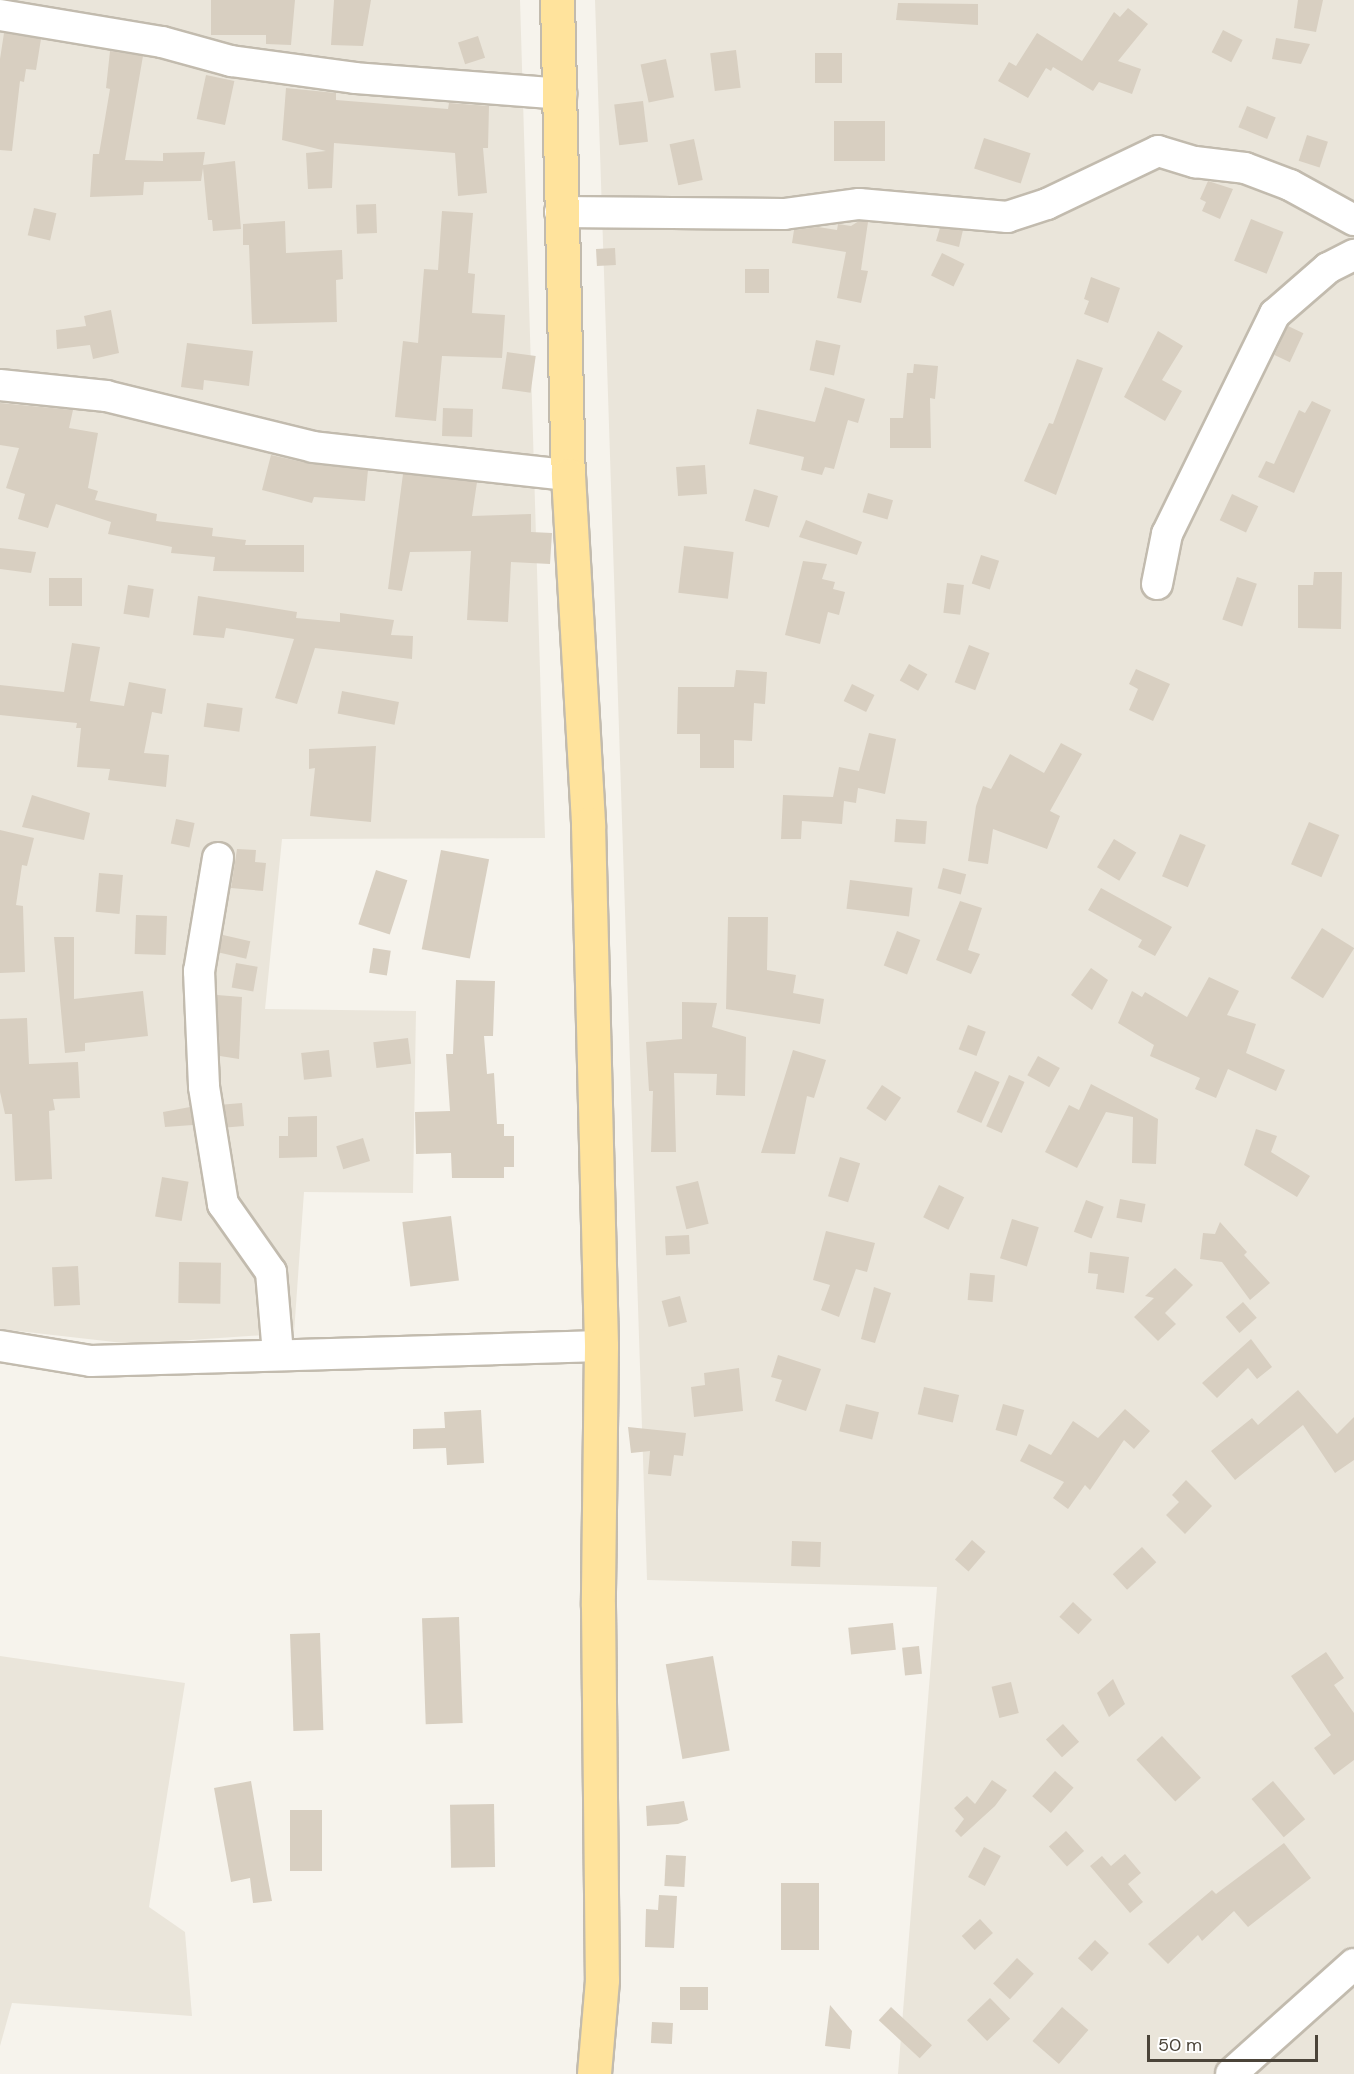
<!DOCTYPE html>
<style>
body{margin:0}
#map{position:relative;width:1354px;height:2074px;overflow:hidden;background:#f6f3ec;font-family:"DM Sans",sans-serif}
div>[style]{position:absolute}
[style*='--x']{left:calc(var(--x)*1px);top:calc(var(--y)*1px);width:calc(var(--w)*1px);rotate:calc(var(--a)*1deg)}
.residential>*{inset:0;background:#eae5da}
.building>*{inset:0;background:#d8cfc1;transform-origin:0 0}
.roads{filter:drop-shadow(2px 0 #c2bbae) drop-shadow(-2px 0 #c2bbae) drop-shadow(0 2px #c2bbae) drop-shadow(0 -2px #c2bbae)}
.minor>*{height:30px;margin:-15px;padding:0 15px;transform-origin:15px;border-radius:15px;background:#fff}
.major>*{height:33px;margin:-16.5px;padding:0 16.5px;transform-origin:16.5px;border-radius:16.5px;background:#ffe39c}
span{translate:-50% -50%;white-space:nowrap;text-align:center;line-height:1.15;-webkit-text-stroke:6px #fff;paint-order:stroke}
.scale{position:absolute;left:1147px;top:2035px;width:171px;height:27px;box-sizing:border-box;border:3px solid #4b4439;border-top:0;padding-left:8px;font-size:18px;line-height:21px;white-space:nowrap;color:#4b4439;-webkit-text-stroke:4px #fff;paint-order:stroke}
</style>
<div id="map">
<div class="residential">
<i style="clip-path:polygon(0 0,520px 0,545px 838px,282px 839px,265px 1009px,416px 1011px,413px 1193px,304px 1192px,294px 1333px,132px 1344px,0 1329px)"></i>
<i style="clip-path:polygon(595px 0,1354px 0,1354px 2074px,898px 2074px,937px 1587px,647px 1580px)"></i>
<i style="clip-path:polygon(0 1656px,185px 1683px,149px 1907px,185px 1932px,192px 2016px,12px 2003px,0 2046px)"></i>
</div>
<div class="building">
<i style="clip-path:polygon(211px 0,295px 0,291px 45px,266px 44px,266px 35px,211px 35px)"></i>
<i style="clip-path:polygon(334px 0,371px 0,363px 46px,331px 45px)"></i>
<i style="clip-path:polygon(1298px 0,1323px 0,1316px 32px,1294px 28px)"></i>
<i style="clip-path:polygon(898px 3px,978px 4px,978px 25px,896px 20px)"></i>
<i style="clip-path:polygon(1128px 8px,1148px 24px,1118px 61px,1141px 69px,1132px 94px,1099px 82px,1093px 91px,1053px 67px,1051px 71px,1046px 68px,1028px 98px,998px 81px,1009px 62px,1016px 66px,1037px 33px,1082px 61px,1114px 12px,1120px 17px)"></i>
<i style="left:1223px;top:30px;width:22px;height:25px;rotate:27deg"></i>
<i style="clip-path:polygon(4px 33px,41px 39px,36px 70px,26px 69px,24px 82px,20px 81px,12px 151px,0 150px,0 59px)"></i>
<i style="left:478px;top:36px;width:23px;height:21px;rotate:72deg"></i>
<i style="clip-path:polygon(1276px 38px,1310px 44px,1301px 64px,1272px 59px)"></i>
<i style="left:736px;top:50px;width:38px;height:26px;rotate:83deg"></i>
<i style="clip-path:polygon(110px 51px,143px 56px,125px 160px,163px 161px,163px 153px,205px 152px,203px 165px,235px 161px,241px 229px,213px 231px,212px 220px,208px 220px,203px 168px,201px 181px,144px 182px,143px 195px,90px 197px,93px 154px,99px 154px,110px 89px,106px 88px)"></i>
<i style="left:815px;top:53px;width:27px;height:30px"></i>
<i style="left:666px;top:59px;width:39px;height:26px;rotate:78deg"></i>
<i style="left:206px;top:75px;width:29px;height:45px;rotate:12deg"></i>
<i style="clip-path:polygon(286px 88px,336px 93px,336px 100px,448px 109px,449px 103px,489px 106px,488px 148px,483px 148px,487px 193px,458px 196px,455px 153px,334px 143px,332px 188px,308px 189px,306px 153px,326px 151px,282px 140px)"></i>
<i style="left:643px;top:101px;width:41px;height:29px;rotate:83deg"></i>
<i style="left:1247px;top:106px;width:31px;height:23px;rotate:22deg"></i>
<i style="left:834px;top:121px;width:51px;height:40px"></i>
<i style="left:1307px;top:135px;width:22px;height:27px;rotate:18deg"></i>
<i style="left:984px;top:138px;width:49px;height:32px;rotate:18deg"></i>
<i style="left:694px;top:139px;width:42px;height:25px;rotate:78deg"></i>
<i style="clip-path:polygon(1208px 181px,1233px 189px,1220px 219px,1202px 211px,1206px 202px,1200px 199px)"></i>
<i style="left:376px;top:204px;width:29px;height:20px;rotate:88deg"></i>
<i style="left:34px;top:208px;width:23px;height:28px;rotate:13deg"></i>
<i style="clip-path:polygon(442px 211px,473px 213px,468px 273px,475px 274px,472px 313px,505px 315px,502px 358px,442px 356px,436px 421px,395px 417px,403px 341px,418px 343px,424px 269px,438px 270px)"></i>
<i style="left:1251px;top:219px;width:35px;height:45px;rotate:22deg"></i>
<i style="clip-path:polygon(285px 221px,286px 253px,342px 250px,343px 279px,336px 280px,337px 322px,252px 324px,249px 245px,243px 245px,243px 224px)"></i>
<i style="clip-path:polygon(859px 221px,868px 222px,861px 270px,868px 271px,861px 303px,837px 298px,846px 252px,792px 243px,794px 230px,818px 227px,837px 230px,838px 224px,851px 226px)"></i>
<i style="clip-path:polygon(940px 228px,963px 230px,959px 247px,936px 241px)"></i>
<i style="left:615px;top:248px;width:17px;height:19px;rotate:87deg"></i>
<i style="left:942px;top:253px;width:25px;height:25px;rotate:26deg"></i>
<i style="left:745px;top:269px;width:24px;height:24px"></i>
<i style="clip-path:polygon(1091px 277px,1120px 288px,1108px 323px,1084px 314px,1089px 301px,1084px 299px)"></i>
<i style="clip-path:polygon(111px 310px,119px 353px,93px 359px,90px 345px,57px 349px,56px 330px,86px 326px,84px 316px)"></i>
<i style="left:1288px;top:326px;width:17px;height:32px;rotate:25deg"></i>
<i style="clip-path:polygon(1158px 331px,1183px 346px,1162px 380px,1182px 391px,1165px 421px,1124px 397px)"></i>
<i style="left:816px;top:340px;width:25px;height:31px;rotate:12deg"></i>
<i style="clip-path:polygon(187px 343px,253px 351px,249px 386px,204px 380px,203px 390px,181px 387px)"></i>
<i style="left:507px;top:352px;width:29px;height:37px;rotate:8deg"></i>
<i style="clip-path:polygon(1077px 359px,1103px 368px,1056px 495px,1024px 481px,1049px 423px,1053px 424px)"></i>
<i style="clip-path:polygon(914px 364px,938px 366px,935px 399px,930px 398px,931px 448px,890px 448px,890px 418px,903px 418px,907px 373px,913px 373px)"></i>
<i style="clip-path:polygon(825px 387px,865px 399px,858px 423px,848px 420px,834px 469px,825px 467px,822px 475px,801px 470px,804px 457px,749px 444px,757px 409px,815px 422px)"></i>
<i style="clip-path:polygon(1312px 401px,1331px 410px,1294px 493px,1258px 477px,1266px 461px,1274px 464px,1299px 410px,1305px 413px)"></i>
<i style="clip-path:polygon(0 403px,73px 410px,69px 428px,98px 433px,88px 488px,98px 491px,95px 500px,157px 514px,156px 521px,213px 528px,212px 536px,246px 540px,245px 545px,304px 545px,304px 572px,213px 571px,215px 557px,171px 553px,172px 547px,108px 534px,111px 522px,56px 504px,48px 528px,18px 519px,25px 494px,6px 488px,19px 448px,0 445px)"></i>
<i style="left:443px;top:408px;width:30px;height:28px;rotate:2deg"></i>
<i style="clip-path:polygon(271px 455px,311px 464px,368px 470px,365px 501px,314px 497px,312px 503px,262px 490px)"></i>
<i style="left:705px;top:465px;width:29px;height:29px;rotate:86deg"></i>
<i style="clip-path:polygon(403px 474px,477px 482px,472px 516px,531px 514px,531px 532px,552px 533px,550px 564px,511px 562px,508px 622px,467px 620px,471px 551px,410px 552px,402px 591px,388px 589px)"></i>
<i style="left:754px;top:489px;width:25px;height:33px;rotate:16deg"></i>
<i style="left:868px;top:493px;width:26px;height:20px;rotate:16deg"></i>
<i style="left:1232px;top:494px;width:29px;height:29px;rotate:25deg"></i>
<i style="clip-path:polygon(806px 520px,862px 542px,857px 555px,799px 537px)"></i>
<i style="left:684px;top:546px;width:50px;height:47px;rotate:7deg"></i>
<i style="clip-path:polygon(0 548px,36px 552px,31px 573px,0 569px)"></i>
<i style="left:981px;top:555px;width:19px;height:30px;rotate:18deg"></i>
<i style="clip-path:polygon(803px 561px,827px 564px,822px 579px,835px 582px,833px 589px,845px 592px,839px 615px,828px 612px,820px 644px,785px 635px)"></i>
<i style="clip-path:polygon(1314px 572px,1342px 572px,1341px 629px,1298px 628px,1298px 585px,1313px 585px)"></i>
<i style="left:1237px;top:577px;width:21px;height:45px;rotate:19deg"></i>
<i style="left:49px;top:578px;width:33px;height:28px"></i>
<i style="left:947px;top:583px;width:17px;height:30px;rotate:7deg"></i>
<i style="left:128px;top:585px;width:26px;height:29px;rotate:9deg"></i>
<i style="clip-path:polygon(198px 596px,297px 612px,296px 618px,340px 622px,340px 613px,394px 620px,391px 635px,413px 636px,412px 659px,315px 648px,297px 704px,275px 698px,294px 639px,226px 628px,224px 638px,193px 635px)"></i>
<i style="clip-path:polygon(72px 643px,100px 647px,90px 701px,124px 706px,129px 682px,166px 689px,162px 714px,152px 712px,144px 753px,169px 755px,166px 787px,108px 780px,110px 769px,77px 767px,81px 728px,76px 728px,77px 723px,0 715px,0 685px,64px 692px)"></i>
<i style="left:969px;top:645px;width:22px;height:40px;rotate:21deg"></i>
<i style="left:909px;top:664px;width:21px;height:19px;rotate:29deg"></i>
<i style="clip-path:polygon(1136px 669px,1170px 684px,1153px 721px,1129px 710px,1138px 689px,1129px 684px)"></i>
<i style="clip-path:polygon(736px 670px,767px 672px,765px 704px,754px 703px,752px 741px,734px 740px,734px 768px,700px 768px,700px 734px,677px 734px,678px 687px,734px 687px)"></i>
<i style="left:852px;top:684px;width:25px;height:19px;rotate:26deg"></i>
<i style="left:342px;top:691px;width:58px;height:23px;rotate:11deg"></i>
<i style="left:207px;top:703px;width:36px;height:24px;rotate:8deg"></i>
<i style="clip-path:polygon(869px 733px,896px 739px,885px 794px,858px 788px,856px 803px,844px 801px,842px 824px,802px 821px,801px 839px,781px 839px,783px 795px,833px 797px,839px 767px,859px 771px)"></i>
<i style="clip-path:polygon(1061px 743px,1082px 754px,1050px 811px,1060px 816px,1047px 849px,993px 829px,988px 864px,968px 861px,976px 806px,983px 786px,991px 789px,1010px 754px,1044px 773px)"></i>
<i style="clip-path:polygon(376px 746px,371px 822px,310px 816px,315px 768px,309px 769px,309px 749px)"></i>
<i style="clip-path:polygon(32px 795px,90px 813px,84px 840px,22px 827px)"></i>
<i style="left:176px;top:819px;width:19px;height:25px;rotate:12deg"></i>
<i style="left:896px;top:819px;width:31px;height:23px;rotate:4deg"></i>
<i style="left:1309px;top:822px;width:33px;height:46px;rotate:23deg"></i>
<i style="clip-path:polygon(0 830px,34px 838px,27px 866px,22px 865px,16px 905px,23px 906px,25px 972px,0 973px)"></i>
<i style="left:1180px;top:834px;width:28px;height:46px;rotate:23deg"></i>
<i style="left:1114px;top:839px;width:26px;height:33px;rotate:31deg"></i>
<i style="clip-path:polygon(237px 849px,256px 850px,255px 862px,266px 863px,263px 891px,231px 888px)"></i>
<i style="left:441px;top:850px;width:49px;height:101px;rotate:11deg"></i>
<i style="left:943px;top:868px;width:24px;height:21px;rotate:15deg"></i>
<i style="left:376px;top:870px;width:33px;height:57px;rotate:18deg"></i>
<i style="left:99px;top:873px;width:24px;height:39px;rotate:5deg"></i>
<i style="left:850px;top:880px;width:63px;height:29px;rotate:7deg"></i>
<i style="clip-path:polygon(1101px 888px,1172px 927px,1155px 956px,1138px 947px,1142px 940px,1088px 910px)"></i>
<i style="clip-path:polygon(960px 901px,982px 908px,968px 950px,980px 954px,971px 974px,936px 960px)"></i>
<i style="left:136px;top:915px;width:31px;height:39px;rotate:2deg"></i>
<i style="clip-path:polygon(728px 917px,768px 917px,767px 970px,796px 975px,793px 993px,824px 999px,820px 1024px,726px 1009px)"></i>
<i style="left:1322px;top:928px;width:38px;height:59px;rotate:32deg"></i>
<i style="left:897px;top:931px;width:25px;height:37px;rotate:21deg"></i>
<i style="left:223px;top:935px;width:28px;height:18px;rotate:13deg"></i>
<i style="clip-path:polygon(54px 937px,74px 937px,74px 999px,143px 991px,148px 1036px,85px 1043px,85px 1051px,65px 1053px)"></i>
<i style="left:373px;top:948px;width:18px;height:25px;rotate:9deg"></i>
<i style="left:236px;top:963px;width:22px;height:25px;rotate:10deg"></i>
<i style="clip-path:polygon(1091px 968px,1108px 980px,1092px 1010px,1071px 995px)"></i>
<i style="clip-path:polygon(1209px 977px,1239px 991px,1227px 1015px,1256px 1024px,1246px 1053px,1285px 1070px,1276px 1091px,1228px 1069px,1216px 1098px,1195px 1089px,1200px 1078px,1150px 1056px,1154px 1045px,1118px 1023px,1132px 991px,1142px 997px,1145px 992px,1187px 1017px)"></i>
<i style="clip-path:polygon(456px 980px,495px 981px,493px 1036px,484px 1036px,487px 1074px,494px 1073px,497px 1124px,504px 1124px,504px 1136px,514px 1136px,514px 1167px,504px 1167px,504px 1178px,452px 1178px,451px 1153px,416px 1154px,415px 1112px,450px 1111px,446px 1054px,453px 1054px)"></i>
<i style="clip-path:polygon(217px 995px,242px 997px,239px 1059px,220px 1056px)"></i>
<i style="clip-path:polygon(682px 1002px,717px 1003px,712px 1027px,746px 1037px,745px 1096px,716px 1095px,717px 1074px,674px 1073px,676px 1152px,651px 1152px,653px 1091px,649px 1091px,646px 1042px,682px 1039px)"></i>
<i style="clip-path:polygon(27px 1018px,29px 1064px,78px 1062px,80px 1098px,53px 1099px,55px 1110px,49px 1111px,52px 1179px,15px 1181px,12px 1114px,5px 1114px,0 1092px,0 1019px)"></i>
<i style="left:968px;top:1025px;width:19px;height:26px;rotate:21deg"></i>
<i style="left:408px;top:1038px;width:26px;height:35px;rotate:83deg"></i>
<i style="left:329px;top:1050px;width:27px;height:28px;rotate:84deg"></i>
<i style="clip-path:polygon(793px 1050px,826px 1060px,814px 1098px,807px 1096px,795px 1154px,761px 1153px)"></i>
<i style="left:1038px;top:1056px;width:25px;height:22px;rotate:29deg"></i>
<i style="left:975px;top:1071px;width:27px;height:45px;rotate:24deg"></i>
<i style="left:1009px;top:1075px;width:17px;height:56px;rotate:24deg"></i>
<i style="clip-path:polygon(1091px 1084px,1158px 1119px,1156px 1164px,1132px 1163px,1133px 1117px,1106px 1112px,1077px 1168px,1045px 1152px,1069px 1105px,1079px 1110px)"></i>
<i style="left:882px;top:1085px;width:23px;height:28px;rotate:34deg"></i>
<i style="left:242px;top:1103px;width:23px;height:18px;rotate:85deg"></i>
<i style="clip-path:polygon(190px 1107px,193px 1125px,165px 1127px,163px 1112px)"></i>
<i style="clip-path:polygon(317px 1116px,317px 1157px,279px 1158px,279px 1136px,288px 1136px,288px 1117px)"></i>
<i style="clip-path:polygon(1256px 1129px,1277px 1136px,1271px 1152px,1310px 1176px,1297px 1197px,1244px 1165px)"></i>
<i style="left:363px;top:1138px;width:24px;height:28px;rotate:73deg"></i>
<i style="left:840px;top:1157px;width:21px;height:41px;rotate:17deg"></i>
<i style="left:162px;top:1177px;width:27px;height:40px;rotate:10deg"></i>
<i style="left:698px;top:1181px;width:44px;height:23px;rotate:76deg"></i>
<i style="left:939px;top:1185px;width:28px;height:36px;rotate:26deg"></i>
<i style="left:1120px;top:1199px;width:26px;height:19px;rotate:11deg"></i>
<i style="left:1086px;top:1200px;width:19px;height:34px;rotate:21deg"></i>
<i style="left:451px;top:1216px;width:65px;height:49px;rotate:83deg"></i>
<i style="left:1012px;top:1219px;width:28px;height:41px;rotate:17deg"></i>
<i style="clip-path:polygon(1220px 1222px,1247px 1252px,1244px 1255px,1270px 1283px,1250px 1300px,1222px 1262px,1200px 1259px,1203px 1233px,1215px 1234px)"></i>
<i style="clip-path:polygon(826px 1231px,875px 1243px,867px 1272px,856px 1269px,839px 1317px,821px 1310px,830px 1285px,813px 1280px)"></i>
<i style="left:689px;top:1235px;width:19px;height:24px;rotate:87deg"></i>
<i style="clip-path:polygon(1090px 1252px,1129px 1257px,1124px 1293px,1096px 1289px,1098px 1274px,1088px 1273px)"></i>
<i style="left:179px;top:1262px;width:42px;height:41px;rotate:1deg"></i>
<i style="left:78px;top:1266px;width:39px;height:26px;rotate:87deg"></i>
<i style="clip-path:polygon(1175px 1268px,1193px 1285px,1165px 1313px,1176px 1324px,1158px 1341px,1134px 1317px,1154px 1298px,1145px 1296px)"></i>
<i style="left:970px;top:1273px;width:25px;height:27px;rotate:5deg"></i>
<i style="clip-path:polygon(874px 1287px,891px 1293px,875px 1343px,861px 1339px)"></i>
<i style="left:680px;top:1296px;width:27px;height:19px;rotate:75deg"></i>
<i style="left:1243px;top:1302px;width:21px;height:23px;rotate:49deg"></i>
<i style="clip-path:polygon(1251px 1339px,1272px 1367px,1257px 1379px,1248px 1368px,1217px 1398px,1202px 1383px)"></i>
<i style="clip-path:polygon(778px 1355px,821px 1369px,806px 1411px,775px 1401px,782px 1380px,771px 1377px)"></i>
<i style="clip-path:polygon(739px 1368px,743px 1411px,694px 1417px,691px 1387px,705px 1385px,704px 1373px)"></i>
<i style="left:924px;top:1387px;width:36px;height:28px;rotate:13deg"></i>
<i style="clip-path:polygon(1298px 1390px,1337px 1434px,1354px 1417px,1354px 1460px,1335px 1473px,1303px 1425px,1235px 1480px,1211px 1451px,1252px 1418px,1258px 1425px)"></i>
<i style="left:846px;top:1404px;width:34px;height:28px;rotate:14deg"></i>
<i style="left:1003px;top:1404px;width:22px;height:27px;rotate:16deg"></i>
<i style="clip-path:polygon(1125px 1409px,1150px 1431px,1134px 1449px,1124px 1440px,1090px 1490px,1085px 1485px,1068px 1509px,1053px 1498px,1064px 1482px,1020px 1461px,1029px 1444px,1051px 1455px,1073px 1421px,1098px 1438px)"></i>
<i style="clip-path:polygon(481px 1410px,484px 1463px,447px 1465px,446px 1448px,413px 1449px,413px 1429px,445px 1428px,444px 1412px)"></i>
<i style="clip-path:polygon(628px 1427px,686px 1433px,683px 1456px,674px 1455px,671px 1476px,648px 1474px,650px 1451px,631px 1453px)"></i>
<i style="clip-path:polygon(1186px 1480px,1212px 1506px,1185px 1534px,1166px 1515px,1179px 1502px,1172px 1495px)"></i>
<i style="left:972px;top:1540px;width:18px;height:26px;rotate:41deg"></i>
<i style="left:821px;top:1542px;width:25px;height:29px;rotate:92deg"></i>
<i style="left:1142px;top:1547px;width:21px;height:40px;rotate:47deg"></i>
<i style="left:1073px;top:1602px;width:26px;height:20px;rotate:43deg"></i>
<i style="left:459px;top:1617px;width:106px;height:37px;rotate:88deg"></i>
<i style="left:893px;top:1623px;width:27px;height:45px;rotate:84deg"></i>
<i style="left:320px;top:1633px;width:97px;height:30px;rotate:88deg"></i>
<i style="left:919px;top:1646px;width:28px;height:17px;rotate:84deg"></i>
<i style="clip-path:polygon(1326px 1652px,1344px 1678px,1334px 1685px,1354px 1713px,1354px 1760px,1334px 1775px,1314px 1748px,1331px 1735px,1291px 1676px)"></i>
<i style="left:713px;top:1656px;width:96px;height:48px;rotate:80deg"></i>
<i style="clip-path:polygon(1113px 1679px,1125px 1704px,1109px 1717px,1097px 1693px)"></i>
<i style="left:1011px;top:1682px;width:32px;height:20px;rotate:76deg"></i>
<i style="left:1063px;top:1724px;width:24px;height:23px;rotate:48deg"></i>
<i style="left:1162px;top:1736px;width:57px;height:35px;rotate:47deg"></i>
<i style="left:1055px;top:1771px;width:25px;height:34px;rotate:42deg"></i>
<i style="clip-path:polygon(992px 1780px,1007px 1790px,995px 1806px,961px 1837px,955px 1831px,964px 1819px,954px 1808px,967px 1796px,975px 1804px)"></i>
<i style="clip-path:polygon(251px 1781px,267px 1875px,272px 1901px,253px 1903px,250px 1878px,231px 1882px,214px 1788px)"></i>
<i style="left:1273px;top:1781px;width:50px;height:28px;rotate:50deg"></i>
<i style="clip-path:polygon(684px 1801px,688px 1820px,678px 1824px,647px 1826px,646px 1806px)"></i>
<i style="left:494px;top:1804px;width:63px;height:44px;rotate:89deg"></i>
<i style="left:290px;top:1810px;width:32px;height:61px"></i>
<i style="left:1066px;top:1831px;width:27px;height:23px;rotate:48deg"></i>
<i style="clip-path:polygon(1284px 1843px,1311px 1878px,1248px 1927px,1234px 1911px,1202px 1941px,1198px 1935px,1168px 1964px,1148px 1944px,1212px 1890px,1216px 1894px)"></i>
<i style="left:984px;top:1847px;width:19px;height:34px;rotate:28deg"></i>
<i style="clip-path:polygon(1125px 1854px,1141px 1873px,1128px 1884px,1143px 1902px,1130px 1913px,1090px 1866px,1102px 1856px,1111px 1866px)"></i>
<i style="left:666px;top:1855px;width:20px;height:31px;rotate:3deg"></i>
<i style="left:781px;top:1883px;width:38px;height:67px"></i>
<i style="clip-path:polygon(659px 1895px,677px 1896px,674px 1948px,645px 1947px,646px 1909px,658px 1910px)"></i>
<i style="left:980px;top:1919px;width:19px;height:25px;rotate:47deg"></i>
<i style="left:1095px;top:1940px;width:19px;height:25px;rotate:43deg"></i>
<i style="left:1017px;top:1958px;width:23px;height:35px;rotate:43deg"></i>
<i style="left:680px;top:1987px;width:28px;height:23px"></i>
<i style="left:990px;top:1998px;width:29px;height:32px;rotate:46deg"></i>
<i style="clip-path:polygon(830px 2005px,852px 2031px,850px 2049px,825px 2046px)"></i>
<i style="left:891px;top:2007px;width:56px;height:18px;rotate:43deg"></i>
<i style="left:1062px;top:2007px;width:35px;height:45px;rotate:41deg"></i>
<i style="left:652px;top:2022px;width:21px;height:21px;rotate:3deg"></i>
</div>
<div class="roads">
<div class="minor">
<i style="--x:0;--y:15;--w:164;--a:9.5"></i>
<i style="--x:162;--y:42;--w:72;--a:15.4"></i>
<i style="--x:231;--y:61;--w:125;--a:7.8"></i>
<i style="--x:355;--y:78;--w:207;--a:4.4"></i>
<i style="--x:560;--y:212;--w:224;--a:0.5"></i>
<i style="--x:784;--y:214;--w:76;--a:-7.6"></i>
<i style="--x:859;--y:204;--w:149;--a:5"></i>
<i style="--x:1007;--y:217;--w:42;--a:-18"></i>
<i style="--x:1047;--y:204;--w:123;--a:-25.5"></i>
<i style="--x:1158;--y:151;--w:39;--a:17"></i>
<i style="--x:1195;--y:162;--w:50;--a:6.8"></i>
<i style="--x:1245;--y:168;--w:48;--a:20.7"></i>
<i style="--x:1290;--y:185;--w:73;--a:28.7"></i>
<i style="--x:0;--y:385;--w:107;--a:5.9"></i>
<i style="--x:106;--y:396;--w:213;--a:13.8"></i>
<i style="--x:313;--y:447;--w:257;--a:6.3"></i>
<i style="--x:1157;--y:584;--w:51;--a:-78.7"></i>
<i style="--x:1167;--y:534;--w:245;--a:-63.9"></i>
<i style="--x:1275;--y:314;--w:70;--a:-41"></i>
<i style="--x:1328;--y:268;--w:29;--a:-27"></i>
<i style="--x:218;--y:858;--w:115;--a:99.5"></i>
<i style="--x:199;--y:971;--w:116;--a:87.5"></i>
<i style="--x:204;--y:1087;--w:119;--a:80.8"></i>
<i style="--x:223;--y:1204;--w:83;--a:54.8"></i>
<i style="--x:271;--y:1272;--w:82;--a:85.1"></i>
<i style="--x:0;--y:1346;--w:92;--a:9.4"></i>
<i style="--x:91;--y:1361;--w:510;--a:-1.68"></i>
<i style="--x:1231;--y:2074;--w:165;--a:-41.8"></i>
</div>
<div class="major">
<i style="--x:557;--y:0;--w:475;--a:88.7"></i>
<i style="--x:568;--y:475;--w:350;--a:86.7"></i>
<i style="--x:588;--y:824;--w:522;--a:88.57"></i>
<i style="--x:601;--y:1346;--w:260;--a:90.7"></i>
<i style="--x:598;--y:1606;--w:374;--a:89.4"></i>
<i style="--x:602;--y:1980;--w:94;--a:94.9"></i>
</div>
</div>
<div class="scale">50 m</div>
</div>
